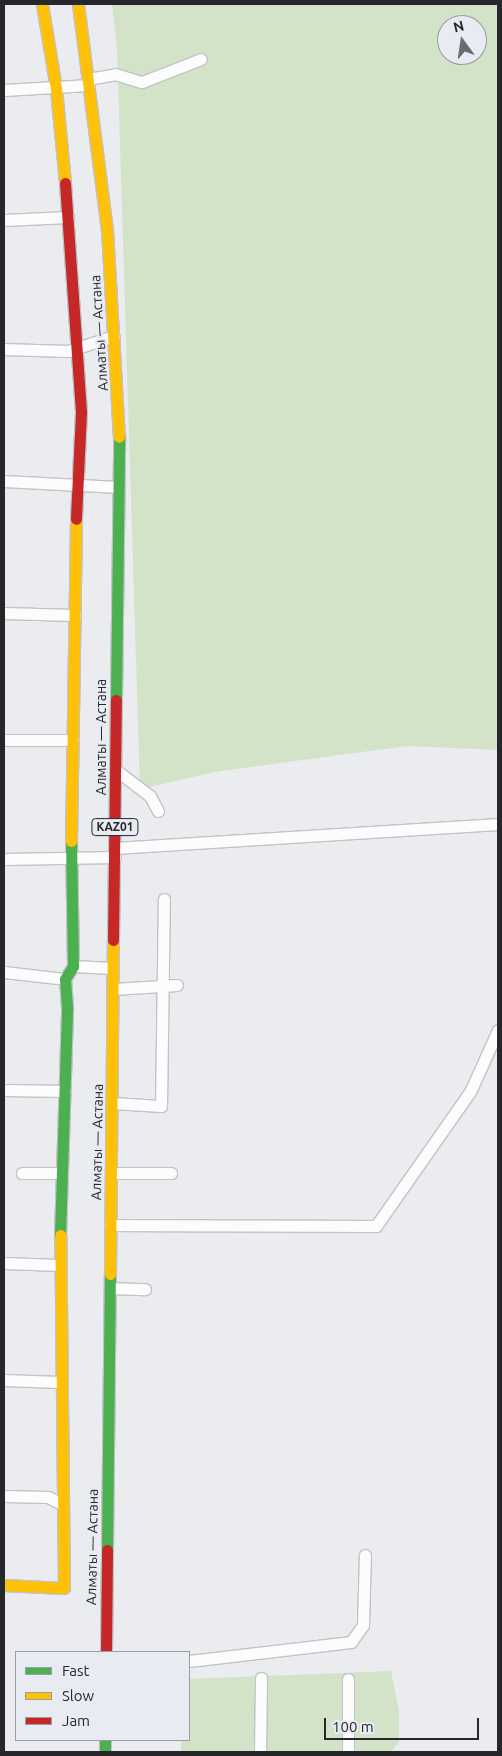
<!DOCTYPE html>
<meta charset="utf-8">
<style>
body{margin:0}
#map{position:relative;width:502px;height:1756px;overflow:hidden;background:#eaecf0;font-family:Ubuntu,sans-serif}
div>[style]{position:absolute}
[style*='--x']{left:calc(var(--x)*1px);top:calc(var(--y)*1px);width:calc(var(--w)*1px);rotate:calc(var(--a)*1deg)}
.green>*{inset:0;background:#d3e3c8}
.roads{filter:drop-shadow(1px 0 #c1c3c6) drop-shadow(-1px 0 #c1c3c6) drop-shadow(0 1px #c1c3c6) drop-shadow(0 -1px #c1c3c6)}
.street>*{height:11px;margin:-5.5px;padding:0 5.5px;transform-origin:5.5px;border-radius:5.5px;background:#fcfcfd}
.fast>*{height:11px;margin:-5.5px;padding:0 5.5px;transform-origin:5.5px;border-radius:5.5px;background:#4caf50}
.slow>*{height:11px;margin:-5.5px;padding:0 5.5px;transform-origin:5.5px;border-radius:5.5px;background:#ffc107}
.jam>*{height:11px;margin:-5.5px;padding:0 5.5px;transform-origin:5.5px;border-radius:5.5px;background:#c62828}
span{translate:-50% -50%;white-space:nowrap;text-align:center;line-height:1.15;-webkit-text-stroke:4.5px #e8ebf2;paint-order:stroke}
.shield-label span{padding:1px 4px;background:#e8ebf2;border:1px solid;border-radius:4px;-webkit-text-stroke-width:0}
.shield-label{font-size:12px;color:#26272a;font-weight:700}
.street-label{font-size:14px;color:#26272a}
.frame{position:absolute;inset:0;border:5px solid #26272a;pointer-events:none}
.legend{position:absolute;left:15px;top:1651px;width:175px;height:90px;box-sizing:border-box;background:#e8ebf2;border:1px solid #9a9da2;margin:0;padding:6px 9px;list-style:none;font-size:15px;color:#26272a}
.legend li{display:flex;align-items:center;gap:10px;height:25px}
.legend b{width:25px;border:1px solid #9a9da2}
.north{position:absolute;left:437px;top:15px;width:50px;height:50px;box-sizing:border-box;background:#e8ebf2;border:1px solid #9a9da2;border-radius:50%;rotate:346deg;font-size:14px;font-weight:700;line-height:20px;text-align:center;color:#26272a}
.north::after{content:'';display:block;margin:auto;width:18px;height:22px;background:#6b6c6f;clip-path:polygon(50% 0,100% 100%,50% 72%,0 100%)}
.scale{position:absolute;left:324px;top:1718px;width:155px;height:22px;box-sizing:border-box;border:2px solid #26272a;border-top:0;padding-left:6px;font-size:15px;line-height:18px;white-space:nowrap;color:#26272a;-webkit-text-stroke:4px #e8ebf2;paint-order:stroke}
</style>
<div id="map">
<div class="green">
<i style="clip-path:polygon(evenodd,112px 4px,498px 4px,498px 750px,407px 746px,220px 771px,140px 789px,117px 48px,112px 4px,447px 25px,477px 25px,477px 55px,447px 55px,447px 25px)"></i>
<i style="clip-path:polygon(391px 1671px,399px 1711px,399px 1742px,391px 1752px,181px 1752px,181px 1740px,189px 1740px,189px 1679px)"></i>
</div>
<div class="roads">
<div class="street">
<i style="--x:88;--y:79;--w:27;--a:-10"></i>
<i style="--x:115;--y:74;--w:28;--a:17"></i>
<i style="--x:142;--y:82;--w:63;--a:-21.3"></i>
<i style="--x:4;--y:90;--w:85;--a:-3.4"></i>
<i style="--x:4;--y:220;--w:64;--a:-2.7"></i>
<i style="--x:4;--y:349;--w:64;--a:1.8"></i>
<i style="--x:68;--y:351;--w:48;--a:-18.1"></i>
<i style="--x:4;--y:481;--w:114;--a:3"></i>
<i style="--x:4;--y:613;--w:71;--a:1.6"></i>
<i style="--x:4;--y:740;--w:69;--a:0"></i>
<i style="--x:116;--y:770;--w:43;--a:37.4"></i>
<i style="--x:150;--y:796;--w:17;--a:62"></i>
<i style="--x:115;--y:848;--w:384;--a:-3.6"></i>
<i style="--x:4;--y:859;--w:111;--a:-1"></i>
<i style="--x:73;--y:966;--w:40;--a:2.9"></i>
<i style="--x:4;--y:972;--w:61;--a:6.5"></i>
<i style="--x:113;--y:989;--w:64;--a:-3.6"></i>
<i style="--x:4;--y:1090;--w:61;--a:0.9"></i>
<i style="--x:112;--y:1103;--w:49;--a:3.5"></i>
<i style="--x:161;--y:1106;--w:207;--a:-89.2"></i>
<i style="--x:22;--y:1173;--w:40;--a:0"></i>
<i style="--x:111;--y:1173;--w:60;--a:0"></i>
<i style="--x:110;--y:1225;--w:266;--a:0.2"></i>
<i style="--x:376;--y:1226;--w:164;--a:-55"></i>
<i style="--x:470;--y:1092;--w:68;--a:-65.7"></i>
<i style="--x:4;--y:1263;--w:55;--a:2.1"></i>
<i style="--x:110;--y:1288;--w:35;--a:2"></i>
<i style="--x:4;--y:1380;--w:56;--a:2"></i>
<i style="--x:4;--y:1496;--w:44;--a:1.3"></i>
<i style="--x:48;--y:1497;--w:16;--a:27"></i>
<i style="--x:189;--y:1661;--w:163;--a:-6.7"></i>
<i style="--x:351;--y:1642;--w:21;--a:-55"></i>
<i style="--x:363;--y:1625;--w:70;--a:-88.4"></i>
<i style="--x:348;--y:1679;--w:73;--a:90"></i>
<i style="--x:260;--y:1752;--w:74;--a:-89.2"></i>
</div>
<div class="fast">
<i style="--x:116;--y:700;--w:263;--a:-89.3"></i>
<i style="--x:60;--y:1235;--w:228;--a:-88.2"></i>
<i style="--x:67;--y:1007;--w:28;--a:-94"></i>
<i style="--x:65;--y:979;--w:15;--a:-58"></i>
<i style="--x:73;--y:966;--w:125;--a:-90.9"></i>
<i style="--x:107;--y:1550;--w:276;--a:-89.4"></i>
<i style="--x:105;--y:1740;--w:12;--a:90"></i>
</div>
<div class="slow">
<i style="--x:42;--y:4;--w:86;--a:80.6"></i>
<i style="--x:56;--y:89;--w:94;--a:84.5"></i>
<i style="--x:78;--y:4;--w:228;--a:82.7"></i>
<i style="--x:107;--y:230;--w:207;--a:86.7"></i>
<i style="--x:71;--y:841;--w:322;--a:-89.1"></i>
<i style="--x:110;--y:1274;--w:334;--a:-89.5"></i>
<i style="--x:4;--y:1585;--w:60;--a:2.9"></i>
<i style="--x:64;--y:1588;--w:353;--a:-90.6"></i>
</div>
<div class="jam">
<i style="--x:65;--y:183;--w:230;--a:86"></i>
<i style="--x:81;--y:412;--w:107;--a:92.7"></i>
<i style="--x:113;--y:940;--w:240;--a:-89.3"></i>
<i style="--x:106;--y:1652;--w:102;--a:-89.4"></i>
</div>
</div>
<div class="shield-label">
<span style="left:115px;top:827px">KАZ01</span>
</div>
<div class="street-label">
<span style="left:99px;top:333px;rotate:-94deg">Алматы — Астана</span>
<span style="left:101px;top:737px;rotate:-90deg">Алматы — Астана</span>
<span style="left:97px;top:1142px;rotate:-89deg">Алматы — Астана</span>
<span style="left:92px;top:1547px;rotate:-89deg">Алматы — Астана</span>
</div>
<div class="frame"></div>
<ul class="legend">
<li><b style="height:6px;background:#4caf50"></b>Fast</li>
<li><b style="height:6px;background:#ffc107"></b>Slow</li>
<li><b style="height:6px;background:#c62828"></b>Jam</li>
</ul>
<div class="north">N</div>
<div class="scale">100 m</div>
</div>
